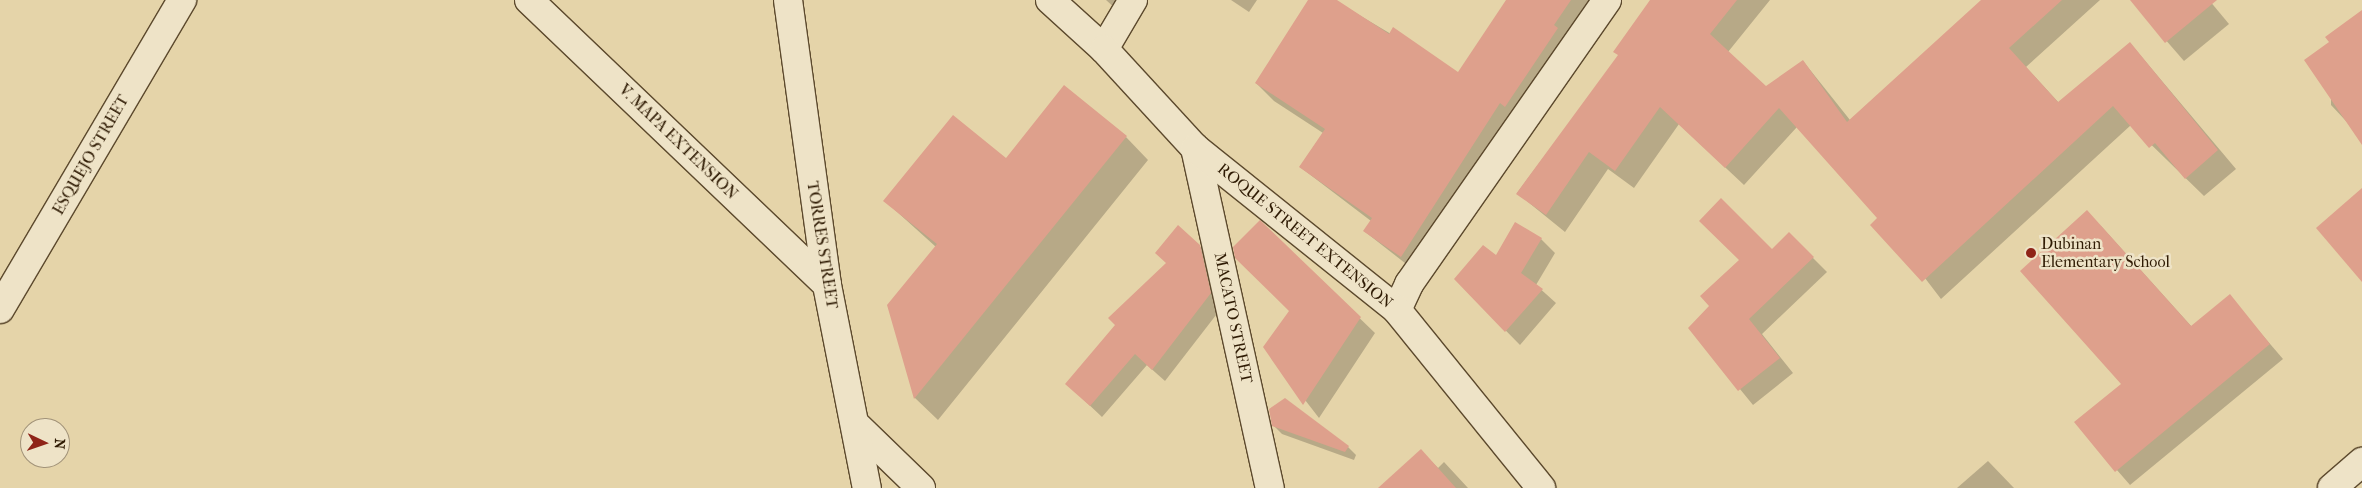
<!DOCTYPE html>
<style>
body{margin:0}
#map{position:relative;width:2362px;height:488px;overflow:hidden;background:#e5d4a9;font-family:"IM FELL French Canon",serif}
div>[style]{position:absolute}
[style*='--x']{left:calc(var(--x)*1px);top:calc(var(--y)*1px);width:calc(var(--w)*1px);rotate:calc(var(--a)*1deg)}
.shadow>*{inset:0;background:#0003}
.building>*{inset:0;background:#dea08c}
.roads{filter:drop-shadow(1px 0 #5c492d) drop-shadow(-1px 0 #5c492d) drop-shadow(0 1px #5c492d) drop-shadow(0 -1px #5c492d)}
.minor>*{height:28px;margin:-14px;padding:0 14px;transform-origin:14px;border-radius:14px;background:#eee3c7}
.tertiary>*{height:28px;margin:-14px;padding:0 14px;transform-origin:14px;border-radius:14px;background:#eee3c7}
.dots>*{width:14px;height:14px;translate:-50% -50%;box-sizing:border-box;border:2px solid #eee3c7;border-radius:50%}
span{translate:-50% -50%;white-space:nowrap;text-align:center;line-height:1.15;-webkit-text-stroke:5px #eee3c7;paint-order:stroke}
.street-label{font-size:16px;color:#2f1b04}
.poi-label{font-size:16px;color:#2f1b04}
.left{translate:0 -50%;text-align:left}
.north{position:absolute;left:20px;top:418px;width:50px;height:50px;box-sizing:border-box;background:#eee3c7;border:1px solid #a29379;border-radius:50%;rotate:93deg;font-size:14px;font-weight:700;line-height:20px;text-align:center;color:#2f1b04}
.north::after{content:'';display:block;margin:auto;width:18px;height:22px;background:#8f2418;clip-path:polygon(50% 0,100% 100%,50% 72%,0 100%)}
</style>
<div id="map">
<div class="shadow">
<i style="clip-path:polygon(1106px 0,1144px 0,1127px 19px)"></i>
<i style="clip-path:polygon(1231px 0,1257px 0,1249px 12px)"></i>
<i style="clip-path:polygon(1310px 0,1334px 0,1458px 74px,1507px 0,1601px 0,1419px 274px,1364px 231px,1371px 221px,1300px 167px,1323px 133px,1274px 101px,1256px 83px)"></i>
<i style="clip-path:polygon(1661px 0,1770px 0,1728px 52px,1766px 87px,1803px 61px,1850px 120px,1983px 0,2100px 0,2026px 67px,2059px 103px,2130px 43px,2236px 169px,2204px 196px,2131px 125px,1941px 299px,1879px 218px,1797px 127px,1744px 185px,1679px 124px,1634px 188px,1608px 169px,1565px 232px,1517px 193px)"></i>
<i style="clip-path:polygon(2131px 0,2209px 0,2229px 24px,2184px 61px)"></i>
<i style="clip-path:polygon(2362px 12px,2362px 138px,2331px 105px,2331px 42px)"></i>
<i style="clip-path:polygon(1126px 137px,1148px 160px,938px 420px,915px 398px,888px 306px,936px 247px,885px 201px)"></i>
<i style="clip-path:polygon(1260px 222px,1375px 333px,1319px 418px,1264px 347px,1290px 311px)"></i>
<i style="clip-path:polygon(2101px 226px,2192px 327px,2229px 296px,2283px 359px,2130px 485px,2076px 423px,2123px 384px)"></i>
<i style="clip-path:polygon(1789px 234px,1827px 272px,1762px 334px,1793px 373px,1753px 405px,1690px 328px)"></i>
<i style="clip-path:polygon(1541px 239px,1555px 253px,1536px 285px,1556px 303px,1520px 345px,1455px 279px)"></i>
<i style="clip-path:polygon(1199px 246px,1212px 258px,1223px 306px,1165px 381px,1147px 365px,1102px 417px,1067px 384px)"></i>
<i style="clip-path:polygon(1273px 425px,1348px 447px,1356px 455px,1354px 460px,1282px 434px)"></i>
<i style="clip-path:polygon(1421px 451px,1438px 468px,1444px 462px,1468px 488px,1387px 488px)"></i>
<i style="clip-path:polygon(1988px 461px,2014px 488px,1957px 488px)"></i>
</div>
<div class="building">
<i style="clip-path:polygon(1308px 0,1337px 0,1389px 34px,1393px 27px,1458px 72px,1506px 0,1571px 0,1554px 25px,1558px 28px,1505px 107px,1500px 103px,1401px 257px,1363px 231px,1372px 218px,1299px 167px,1325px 129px,1255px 83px)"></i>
<i style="clip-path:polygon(1650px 0,1737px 0,1710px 34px,1766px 86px,1803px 60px,1847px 122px,1981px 0,2062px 0,2009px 48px,2058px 102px,2130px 42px,2218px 150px,2185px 179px,2155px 143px,2149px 148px,2113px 106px,1922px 282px,1870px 225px,1877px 218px,1779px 108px,1725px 168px,1660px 107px,1615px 171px,1589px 152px,1546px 215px,1516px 194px,1618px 55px,1613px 52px)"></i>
<i style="clip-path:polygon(2130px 0,2217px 0,2165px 43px)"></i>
<i style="clip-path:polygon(2362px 10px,2362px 145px,2304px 60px,2329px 42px,2325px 37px)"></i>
<i style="clip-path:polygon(1064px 85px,1127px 136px,914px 399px,887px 305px,937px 244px,883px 201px,953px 115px,1006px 158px)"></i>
<i style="clip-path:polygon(2362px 188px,2362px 282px,2316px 228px)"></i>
<i style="clip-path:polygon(1721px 198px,1772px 249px,1789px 232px,1814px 257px,1749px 319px,1780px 358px,1738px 391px,1688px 328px,1709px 306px,1700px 296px,1739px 260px,1699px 221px)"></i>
<i style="clip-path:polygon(2087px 210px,2191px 326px,2230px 294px,2270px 344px,2115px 472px,2074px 422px,2121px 384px,2020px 271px)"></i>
<i style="clip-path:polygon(1260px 220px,1361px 317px,1303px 405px,1263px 347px,1289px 311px,1235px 258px,1233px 247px)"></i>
<i style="clip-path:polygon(1515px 222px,1542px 238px,1521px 273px,1543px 289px,1505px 332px,1454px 279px,1483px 245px,1496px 255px)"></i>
<i style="clip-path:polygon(1178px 225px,1200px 245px,1211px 293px,1152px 370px,1135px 354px,1090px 406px,1065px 384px,1115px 325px,1108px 318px,1166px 263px,1155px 253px)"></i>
<i style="clip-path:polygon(1285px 398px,1349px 446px,1345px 452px,1272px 426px,1269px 409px)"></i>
<i style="clip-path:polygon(1421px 449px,1456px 488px,1378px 488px)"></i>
</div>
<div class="roads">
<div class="minor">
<i style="--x:529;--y:0;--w:412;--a:43.7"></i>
<i style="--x:1104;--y:49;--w:57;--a:-59.4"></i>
<i style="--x:1195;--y:148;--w:348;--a:77.6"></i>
<i style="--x:0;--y:309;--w:359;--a:-59.5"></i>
<i style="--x:1397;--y:310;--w:29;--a:-65"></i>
<i style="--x:1409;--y:284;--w:346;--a:-55.1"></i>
<i style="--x:855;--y:424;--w:92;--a:44.1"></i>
<i style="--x:2332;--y:488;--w:40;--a:-41"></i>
</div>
<div class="tertiary">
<i style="--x:788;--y:0;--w:288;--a:82.2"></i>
<i style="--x:827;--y:285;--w:207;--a:78.9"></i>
<i style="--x:1050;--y:0;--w:73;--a:42.2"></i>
<i style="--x:1104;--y:49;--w:134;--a:47.4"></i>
<i style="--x:1195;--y:148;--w:259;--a:38.7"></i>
<i style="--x:1397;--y:310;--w:229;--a:51"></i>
</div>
</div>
<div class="dots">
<i style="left:2031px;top:253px;background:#8f2418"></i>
</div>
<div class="street-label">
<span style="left:678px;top:142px;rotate:44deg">V. MAPA EXTENSION</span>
<span style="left:91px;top:155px;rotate:-60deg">ESQUEJO STREET</span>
<span style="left:1305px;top:236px;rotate:39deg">ROQUE STREET EXTENSION</span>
<span style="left:822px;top:245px;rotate:81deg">TORRES STREET</span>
<span style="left:1233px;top:318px;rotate:78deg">MACATO STREET</span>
</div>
<div class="poi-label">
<span class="left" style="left:2041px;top:253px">Dubinan<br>Elementary School</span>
</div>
<div class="north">N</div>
</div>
